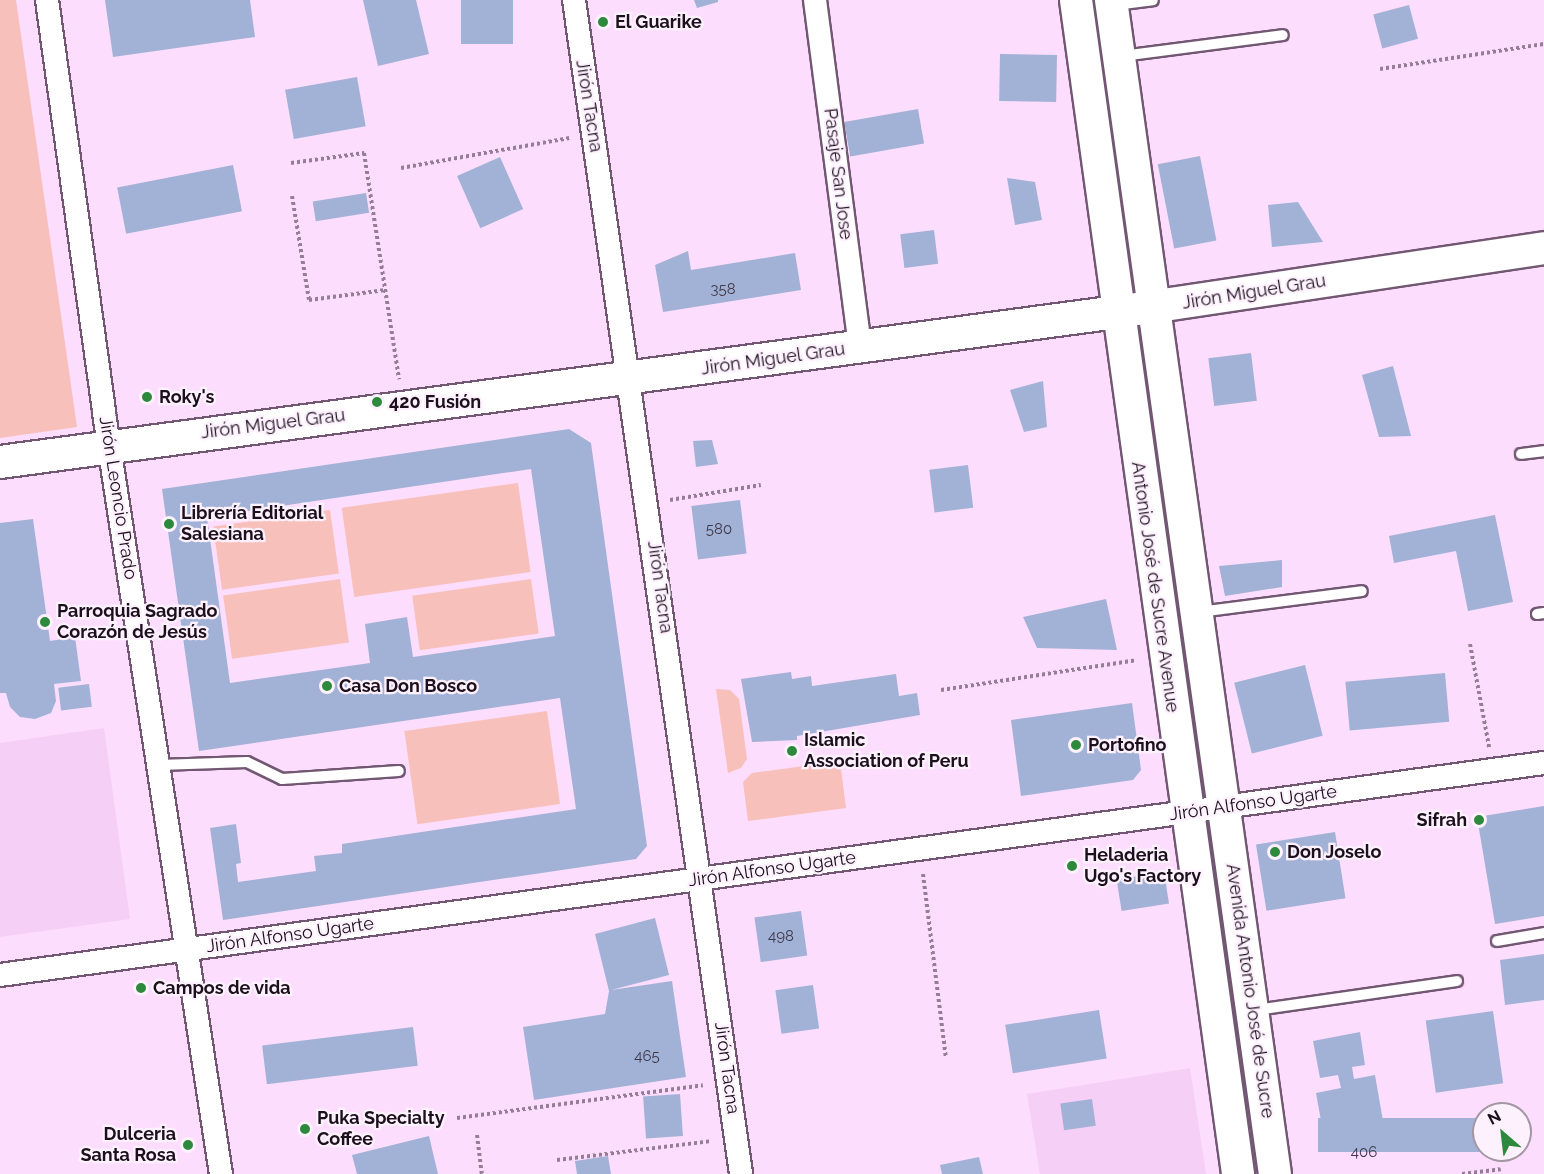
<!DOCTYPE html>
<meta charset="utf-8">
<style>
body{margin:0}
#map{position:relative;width:1544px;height:1174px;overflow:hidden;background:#fdddfd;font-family:Raleway,sans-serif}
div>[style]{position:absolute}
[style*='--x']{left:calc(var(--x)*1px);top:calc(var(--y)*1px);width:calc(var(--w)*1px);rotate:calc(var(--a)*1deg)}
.built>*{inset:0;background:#f5cff5}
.green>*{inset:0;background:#f8c0ba;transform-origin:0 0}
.building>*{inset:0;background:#a2b2d6;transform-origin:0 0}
.path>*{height:4px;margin-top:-2px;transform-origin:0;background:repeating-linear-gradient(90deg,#957e95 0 3px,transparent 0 6px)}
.roads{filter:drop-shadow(2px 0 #725773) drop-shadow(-2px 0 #725773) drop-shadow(0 2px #725773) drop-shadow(0 -2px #725773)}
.lane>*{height:10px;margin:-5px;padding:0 5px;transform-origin:5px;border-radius:5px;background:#fff}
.street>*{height:22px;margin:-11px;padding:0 11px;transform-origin:11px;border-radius:11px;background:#fff}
.secondary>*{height:32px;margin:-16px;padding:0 16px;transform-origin:16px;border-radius:16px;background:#fff}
.dots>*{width:16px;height:16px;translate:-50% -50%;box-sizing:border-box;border:3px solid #fef1fe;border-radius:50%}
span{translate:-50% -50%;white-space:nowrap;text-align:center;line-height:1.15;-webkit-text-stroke:4.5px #fef1fe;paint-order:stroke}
.number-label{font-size:15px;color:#3d384a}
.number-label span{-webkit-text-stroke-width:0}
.poi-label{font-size:18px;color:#1b101b;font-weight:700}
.left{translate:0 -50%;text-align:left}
.right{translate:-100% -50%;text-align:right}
.street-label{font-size:18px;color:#1b101b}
.north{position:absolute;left:1472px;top:1102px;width:60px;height:60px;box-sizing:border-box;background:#fef1fe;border:2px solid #a397a3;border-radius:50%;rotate:332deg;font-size:16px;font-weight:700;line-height:24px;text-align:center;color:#1b101b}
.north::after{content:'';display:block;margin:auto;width:21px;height:27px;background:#2d893b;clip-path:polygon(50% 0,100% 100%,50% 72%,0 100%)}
</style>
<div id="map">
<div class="built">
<i style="clip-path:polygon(104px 728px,130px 919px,0 937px,0 743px)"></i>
<i style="clip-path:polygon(1190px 1068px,1206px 1174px,1040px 1174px,1027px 1094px)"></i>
</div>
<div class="green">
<i style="clip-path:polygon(0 0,16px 0,77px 427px,0 438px)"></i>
<i style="left:518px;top:483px;width:90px;height:178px;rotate:82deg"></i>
<i style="left:330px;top:510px;width:64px;height:118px;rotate:82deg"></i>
<i style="left:340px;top:579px;width:64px;height:118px;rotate:82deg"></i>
<i style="left:531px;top:579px;width:55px;height:120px;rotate:82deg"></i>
<i style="clip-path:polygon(716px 689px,730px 690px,739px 699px,747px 759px,741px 768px,728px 773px)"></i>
<i style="left:547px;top:711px;width:94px;height:144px;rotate:82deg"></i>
<i style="clip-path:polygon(840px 761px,846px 808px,748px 821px,743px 782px,752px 773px)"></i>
</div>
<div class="building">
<i style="clip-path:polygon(105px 0,250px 0,255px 37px,113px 57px)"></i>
<i style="clip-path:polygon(363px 0,416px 0,429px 54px,378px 66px)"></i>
<i style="left:461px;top:0;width:52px;height:44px"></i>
<i style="clip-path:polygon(694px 0,718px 0,718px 2px,697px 8px)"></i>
<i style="left:1409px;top:5px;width:35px;height:37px;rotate:75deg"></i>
<i style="left:1000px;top:54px;width:57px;height:47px;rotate:1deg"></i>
<i style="left:357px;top:77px;width:50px;height:73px;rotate:80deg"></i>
<i style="left:918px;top:109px;width:35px;height:75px;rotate:80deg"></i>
<i style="left:1200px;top:156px;width:86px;height:43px;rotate:79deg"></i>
<i style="left:500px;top:157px;width:57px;height:47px;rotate:66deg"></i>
<i style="left:233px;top:165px;width:47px;height:118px;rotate:79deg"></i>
<i style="clip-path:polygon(1007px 178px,1035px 182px,1042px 220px,1015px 225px)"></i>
<i style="left:366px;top:193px;width:20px;height:54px;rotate:81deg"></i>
<i style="clip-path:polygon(1298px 202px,1323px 242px,1272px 247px,1268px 205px)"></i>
<i style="left:934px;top:230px;width:34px;height:34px;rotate:83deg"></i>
<i style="clip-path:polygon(688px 251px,691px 270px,795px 253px,801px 290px,663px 312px,655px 265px)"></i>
<i style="left:1251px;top:353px;width:48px;height:43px;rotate:83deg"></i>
<i style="clip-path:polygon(1393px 366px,1411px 436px,1379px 437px,1362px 375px)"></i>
<i style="clip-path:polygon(1043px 381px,1047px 427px,1024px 432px,1010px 390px)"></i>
<i style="clip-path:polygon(evenodd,569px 429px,591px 443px,647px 846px,636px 859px,223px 920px,210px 828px,236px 824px,241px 863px,236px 864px,238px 882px,316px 871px,314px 856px,342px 853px,342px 844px,576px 809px,560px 698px,199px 751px,162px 489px,569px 429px,531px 469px,555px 636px,413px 657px,407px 617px,365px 624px,370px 663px,230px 683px,207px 517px,531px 469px)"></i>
<i style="clip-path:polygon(712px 440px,718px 464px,696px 467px,693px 441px)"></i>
<i style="left:968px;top:465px;width:43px;height:39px;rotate:83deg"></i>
<i style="left:740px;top:500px;width:54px;height:49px;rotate:83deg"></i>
<i style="clip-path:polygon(1495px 515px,1513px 602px,1468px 611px,1456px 551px,1394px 563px,1389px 536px)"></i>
<i style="clip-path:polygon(33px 519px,50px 641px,75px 637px,81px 681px,54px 684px,56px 701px,51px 713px,35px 719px,20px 717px,10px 707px,6px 693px,0 693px,0 523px)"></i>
<i style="clip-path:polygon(1282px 560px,1282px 587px,1225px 596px,1219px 566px)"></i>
<i style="clip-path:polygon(1106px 599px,1117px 650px,1037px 648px,1023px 617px)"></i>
<i style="left:1305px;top:665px;width:73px;height:73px;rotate:76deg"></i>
<i style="clip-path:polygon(791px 672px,792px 679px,811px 676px,812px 686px,896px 674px,899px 696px,917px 693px,920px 715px,797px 736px,797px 740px,752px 742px,741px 679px)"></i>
<i style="left:1445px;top:673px;width:49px;height:100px;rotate:85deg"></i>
<i style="left:89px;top:684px;width:23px;height:31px;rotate:83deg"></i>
<i style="clip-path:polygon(1132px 703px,1141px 770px,1133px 780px,1021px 796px,1011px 720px)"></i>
<i style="clip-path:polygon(1544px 806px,1544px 916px,1495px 924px,1477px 817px)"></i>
<i style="left:1335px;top:832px;width:67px;height:80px;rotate:81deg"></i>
<i style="left:1164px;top:872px;width:32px;height:48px;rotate:81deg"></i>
<i style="left:801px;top:911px;width:45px;height:47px;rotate:82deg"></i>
<i style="clip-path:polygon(655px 918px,669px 975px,611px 990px,672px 981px,686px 1077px,534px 1100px,523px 1027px,605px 1014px,609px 991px,595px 934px)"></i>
<i style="clip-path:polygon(1544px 954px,1544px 1000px,1505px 1005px,1500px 960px)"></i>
<i style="left:813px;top:985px;width:44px;height:38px;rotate:82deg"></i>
<i style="left:1099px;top:1010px;width:49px;height:95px;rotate:81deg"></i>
<i style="left:1493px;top:1011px;width:73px;height:68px;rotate:82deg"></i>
<i style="left:413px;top:1027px;width:39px;height:152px;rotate:83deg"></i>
<i style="clip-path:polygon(1360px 1032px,1365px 1065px,1352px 1067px,1354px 1079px,1375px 1075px,1383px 1121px,1323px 1132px,1316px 1093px,1341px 1088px,1338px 1075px,1320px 1078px,1313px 1041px)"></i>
<i style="left:680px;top:1094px;width:42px;height:37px;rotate:86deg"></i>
<i style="left:1092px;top:1099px;width:27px;height:32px;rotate:82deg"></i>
<i style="left:1484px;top:1118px;width:34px;height:166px;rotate:90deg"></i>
<i style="clip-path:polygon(429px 1136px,438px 1174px,357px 1174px,352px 1155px)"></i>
<i style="clip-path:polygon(608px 1156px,611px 1174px,577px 1174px,575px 1161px)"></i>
<i style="clip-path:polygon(979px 1157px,983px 1174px,942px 1174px,940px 1165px)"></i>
</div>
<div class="path">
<i style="--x:1380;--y:69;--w:166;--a:-8.7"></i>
<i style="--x:291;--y:163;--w:74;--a:-7.8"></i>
<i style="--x:364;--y:153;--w:229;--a:81.2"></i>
<i style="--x:401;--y:168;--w:171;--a:-10.1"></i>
<i style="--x:292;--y:196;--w:105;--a:80.7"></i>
<i style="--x:309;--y:300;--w:77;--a:-7.5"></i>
<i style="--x:670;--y:500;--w:92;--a:-9.4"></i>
<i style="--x:1470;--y:644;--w:105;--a:79.5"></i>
<i style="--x:941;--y:690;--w:197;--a:-8.7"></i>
<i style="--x:923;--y:874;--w:185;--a:82.9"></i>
<i style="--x:457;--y:1118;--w:248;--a:-7.6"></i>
<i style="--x:477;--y:1135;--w:39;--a:83"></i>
<i style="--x:557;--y:1160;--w:155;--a:-7"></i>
<i style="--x:1462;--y:1174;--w:39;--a:-7"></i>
</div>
<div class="roads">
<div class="lane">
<i style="--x:1115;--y:5;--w:38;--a:-7"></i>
<i style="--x:1122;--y:56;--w:162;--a:-7.4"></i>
<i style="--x:1521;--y:454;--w:23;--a:-7"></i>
<i style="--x:1199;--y:612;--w:164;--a:-7.3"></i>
<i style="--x:1537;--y:614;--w:7;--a:-8"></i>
<i style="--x:159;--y:765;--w:88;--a:-2"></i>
<i style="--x:247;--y:762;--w:39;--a:26"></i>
<i style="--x:282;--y:779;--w:117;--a:-3.9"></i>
<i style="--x:1497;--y:941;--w:48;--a:-9.7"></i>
<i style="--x:1256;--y:1010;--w:203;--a:-8.2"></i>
</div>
<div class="street">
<i style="--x:47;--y:0;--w:417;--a:82.1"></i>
<i style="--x:104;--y:413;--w:770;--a:81.26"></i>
<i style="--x:574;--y:0;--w:1186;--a:81.9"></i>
<i style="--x:815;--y:0;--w:351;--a:82.6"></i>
<i style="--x:0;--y:975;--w:1558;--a:-7.82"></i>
</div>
<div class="secondary">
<i style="--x:1076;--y:0;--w:1185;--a:82.14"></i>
<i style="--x:1111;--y:0;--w:1185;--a:82.05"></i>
<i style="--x:0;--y:462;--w:1127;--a:-7.65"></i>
<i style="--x:1117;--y:312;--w:432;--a:-8.5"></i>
</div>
</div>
<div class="dots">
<i style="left:603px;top:22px;background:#2d893b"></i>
<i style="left:147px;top:397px;background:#2d893b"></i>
<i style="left:377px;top:402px;background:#2d893b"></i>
<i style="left:169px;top:524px;background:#2d893b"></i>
<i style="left:45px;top:622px;background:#2d893b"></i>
<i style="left:327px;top:686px;background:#2d893b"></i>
<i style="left:1076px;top:745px;background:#2d893b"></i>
<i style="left:792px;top:751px;background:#2d893b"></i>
<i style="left:1479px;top:820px;background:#2d893b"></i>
<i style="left:1275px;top:852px;background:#2d893b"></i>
<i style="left:1072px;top:866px;background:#2d893b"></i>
<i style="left:141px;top:988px;background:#2d893b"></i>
<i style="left:305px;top:1129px;background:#2d893b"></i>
<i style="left:188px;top:1145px;background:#2d893b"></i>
</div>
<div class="number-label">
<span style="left:723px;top:290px">358</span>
<span style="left:719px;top:530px">580</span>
<span style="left:781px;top:937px">498</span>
<span style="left:647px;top:1057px">465</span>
<span style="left:1364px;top:1153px">406</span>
</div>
<div class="poi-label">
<span class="left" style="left:615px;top:22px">El Guarike</span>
<span class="left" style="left:159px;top:397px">Roky's</span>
<span class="left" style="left:389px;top:402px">420 Fusión</span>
<span class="left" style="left:181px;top:524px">Librería Editorial<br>Salesiana</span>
<span class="left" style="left:57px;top:622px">Parroquia Sagrado<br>Corazón de Jesús</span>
<span class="left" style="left:339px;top:686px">Casa Don Bosco</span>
<span class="left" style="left:804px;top:751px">Islamic<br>Association of Peru</span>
<span class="left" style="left:1088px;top:745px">Portofino</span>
<span class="right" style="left:1467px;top:820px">Sifrah</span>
<span class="left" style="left:1287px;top:852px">Don Joselo</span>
<span class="left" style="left:1084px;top:866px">Heladeria<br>Ugo's Factory</span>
<span class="left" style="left:153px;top:988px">Campos de vida</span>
<span class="left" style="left:317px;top:1129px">Puka Specialty<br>Coffee</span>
<span class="right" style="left:176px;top:1145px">Dulceria<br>Santa Rosa</span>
</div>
<div class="street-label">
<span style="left:589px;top:106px;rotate:81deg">Jirón Tacna</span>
<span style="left:838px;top:174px;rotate:83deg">Pasaje San Jose</span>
<span style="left:1254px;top:292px;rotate:-9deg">Jirón Miguel Grau</span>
<span style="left:773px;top:359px;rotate:-8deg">Jirón Miguel Grau</span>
<span style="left:273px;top:424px;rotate:-7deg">Jirón Miguel Grau</span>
<span style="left:118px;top:498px;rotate:81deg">Jirón Leoncio Prado</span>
<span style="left:660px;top:587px;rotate:82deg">Jirón Tacna</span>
<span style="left:1155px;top:587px;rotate:82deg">Antonio José de Sucre Avenue</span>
<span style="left:1253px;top:803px;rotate:-8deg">Jirón Alfonso Ugarte</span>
<span style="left:772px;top:869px;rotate:-8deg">Jirón Alfonso Ugarte</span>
<span style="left:290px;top:935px;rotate:-8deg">Jirón Alfonso Ugarte</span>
<span style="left:1250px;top:991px;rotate:82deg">Avenida Antonio José de Sucre</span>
<span style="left:727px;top:1068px;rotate:82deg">Jirón Tacna</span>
</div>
<div class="north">N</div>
</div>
